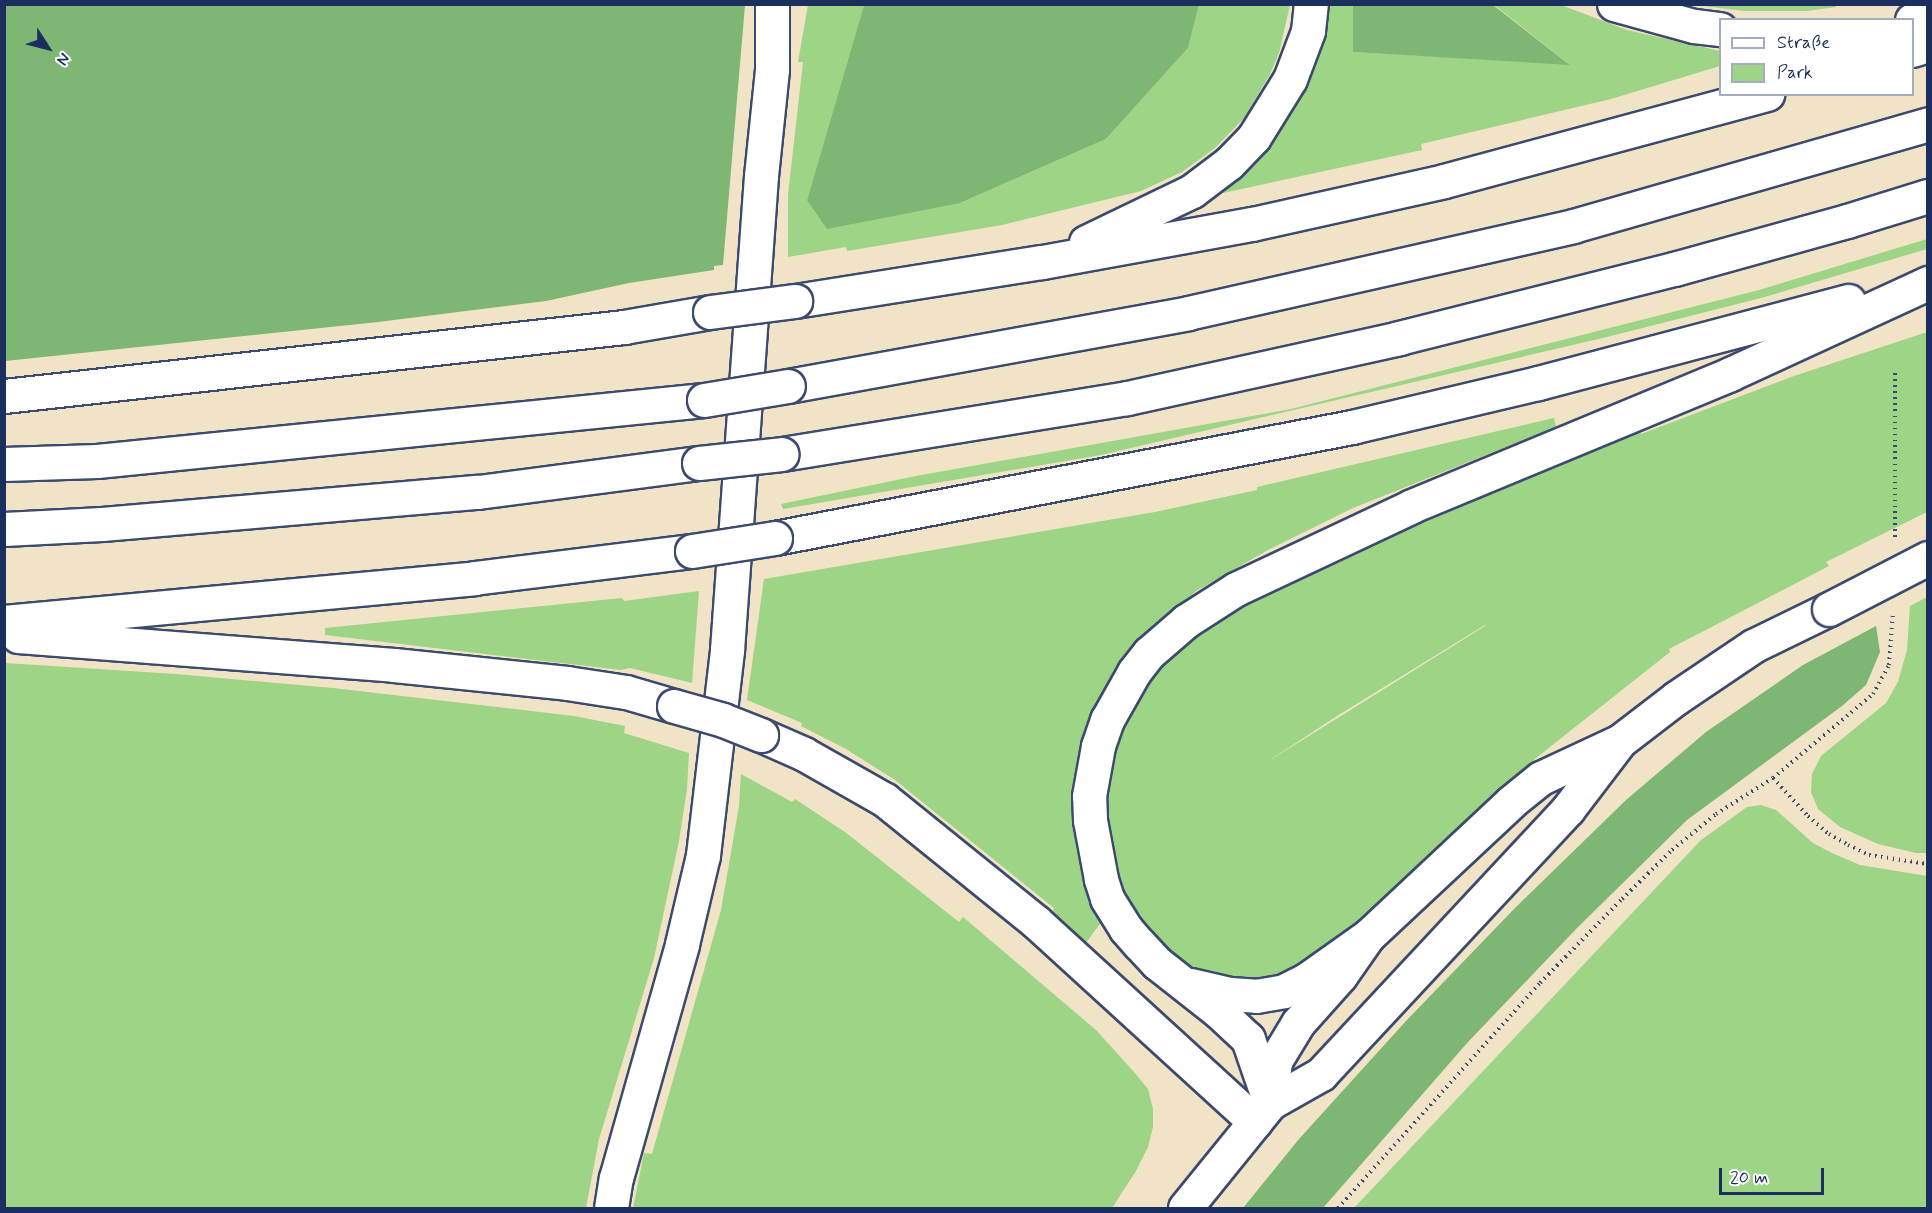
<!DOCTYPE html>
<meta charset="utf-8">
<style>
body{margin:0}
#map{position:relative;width:1932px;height:1213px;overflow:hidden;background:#f0e3c6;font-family:Mynerve,sans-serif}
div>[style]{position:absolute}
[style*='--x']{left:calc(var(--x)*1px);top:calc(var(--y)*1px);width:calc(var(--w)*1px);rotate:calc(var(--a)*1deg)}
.green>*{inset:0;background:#9dd486}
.forest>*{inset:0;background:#7eb673}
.path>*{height:4px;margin-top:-2px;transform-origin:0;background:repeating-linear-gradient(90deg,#3b4a6e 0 1.5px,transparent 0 6px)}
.roads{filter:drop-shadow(2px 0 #3b4a6e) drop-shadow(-2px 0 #3b4a6e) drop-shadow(0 2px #3b4a6e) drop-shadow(0 -2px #3b4a6e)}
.secondary>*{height:33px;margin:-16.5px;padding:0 16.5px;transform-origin:16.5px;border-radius:16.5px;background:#fff}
.motorway>*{height:33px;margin:-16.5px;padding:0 16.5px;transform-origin:16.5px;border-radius:16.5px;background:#fff}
.bridges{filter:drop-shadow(2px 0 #3b4a6e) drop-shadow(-2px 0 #3b4a6e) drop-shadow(0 2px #3b4a6e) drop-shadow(0 -2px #3b4a6e)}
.secondary-bridge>*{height:33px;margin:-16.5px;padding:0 16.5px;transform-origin:16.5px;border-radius:16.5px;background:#fff}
.motorway-bridge>*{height:33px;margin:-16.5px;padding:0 16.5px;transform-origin:16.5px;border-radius:16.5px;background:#fff}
span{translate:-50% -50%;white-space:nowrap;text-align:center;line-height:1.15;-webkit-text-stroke:4.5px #fff;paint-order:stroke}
.frame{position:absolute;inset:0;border:6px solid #1b2f5e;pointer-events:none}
.legend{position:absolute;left:1719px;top:18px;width:195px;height:78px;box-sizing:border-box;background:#fff;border:2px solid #a4acbf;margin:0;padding:8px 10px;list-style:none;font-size:18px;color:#1b2f5e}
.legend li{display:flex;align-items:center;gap:12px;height:30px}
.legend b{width:30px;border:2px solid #a4acbf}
.north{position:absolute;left:18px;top:18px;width:60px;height:60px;-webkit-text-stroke:4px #fff;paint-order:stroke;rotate:126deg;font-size:16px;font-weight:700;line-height:24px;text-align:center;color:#1b2f5e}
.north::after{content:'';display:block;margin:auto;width:21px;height:27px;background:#1b2f5e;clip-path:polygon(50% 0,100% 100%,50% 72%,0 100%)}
.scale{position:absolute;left:1719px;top:1168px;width:105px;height:27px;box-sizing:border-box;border:3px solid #1b2f5e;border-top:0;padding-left:8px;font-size:18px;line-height:21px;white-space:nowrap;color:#1b2f5e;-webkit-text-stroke:4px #fff;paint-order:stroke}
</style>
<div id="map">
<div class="green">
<i style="clip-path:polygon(1493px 4px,1561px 5px,1627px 30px,1720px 51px,1720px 66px,1611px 99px,1421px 144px,1422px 150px,1223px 193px,1263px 152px,1292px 112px,1313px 69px,1315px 69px,1329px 5px,1353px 5px,1353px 52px,1569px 64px)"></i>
<i style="clip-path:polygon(808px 5px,864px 5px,807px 200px,960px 203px,1106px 139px,1188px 48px,1199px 5px,1290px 5px,1279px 53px,1270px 74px,1244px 118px,1215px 148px,1182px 172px,1141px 191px,1002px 225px,847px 251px,846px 247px,788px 257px,788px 195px,803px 62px,798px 62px)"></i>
<i style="clip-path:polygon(1836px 5px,1836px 7px,1807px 11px,1744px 11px,1696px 5px)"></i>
<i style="clip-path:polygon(1927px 239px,1927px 249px,1761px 298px,1607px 337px,1101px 455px,783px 509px,781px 504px,916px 476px,1291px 409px,1759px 290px)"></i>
<i style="clip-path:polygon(evenodd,1927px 332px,1927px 512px,1826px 562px,1829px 566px,1669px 649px,1670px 652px,1536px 758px,1321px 958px,1273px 979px,1241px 980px,1201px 971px,1182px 963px,1164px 950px,1138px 919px,1126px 898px,1110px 848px,1107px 819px,1111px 763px,1128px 716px,1140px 694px,1159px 670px,1192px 638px,1265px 593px,1341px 555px,1560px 460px,1639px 429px,1641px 434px,1794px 376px,1927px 332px,1485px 625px,1485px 626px,1267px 762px,1337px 716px,1485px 625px)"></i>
<i style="clip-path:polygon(1554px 418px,1556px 427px,1353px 508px,1268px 550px,1196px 591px,1172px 613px,1106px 690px,1095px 907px,1102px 921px,1086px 943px,1052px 912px,1054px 908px,895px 780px,846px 749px,801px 726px,802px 723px,747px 700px,764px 579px,1155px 512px,1257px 490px,1257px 487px)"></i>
<i style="clip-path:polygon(699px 591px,692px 683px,630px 668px,621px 670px,325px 635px,325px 628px,622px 598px,624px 601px)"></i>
<i style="clip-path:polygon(1927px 597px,1928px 853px,1916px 853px,1878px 844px,1840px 827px,1818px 809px,1811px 792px,1812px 774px,1821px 756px,1886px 703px,1898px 682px,1907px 650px,1910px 606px)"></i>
<i style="clip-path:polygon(5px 663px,176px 674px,333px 688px,574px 716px,625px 726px,624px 733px,689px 753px,687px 789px,679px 841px,654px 958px,599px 1139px,586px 1208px,5px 1208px)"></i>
<i style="clip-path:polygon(741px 774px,792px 802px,795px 799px,845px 832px,959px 922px,963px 917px,1096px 1030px,1134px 1072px,1148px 1089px,1153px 1109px,1153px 1127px,1148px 1147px,1136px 1171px,1112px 1208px,633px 1208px,644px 1153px,652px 1154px,721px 910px,739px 806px)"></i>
<i style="clip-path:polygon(1761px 805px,1776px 810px,1813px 843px,1832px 853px,1860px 865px,1927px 876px,1927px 1208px,1354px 1208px,1701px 840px,1747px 807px)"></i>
</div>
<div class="forest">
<i style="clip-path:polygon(5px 4px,745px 5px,723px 265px,714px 266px,714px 270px,629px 283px,546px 301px,378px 322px,5px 361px)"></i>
<i style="clip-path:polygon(864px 5px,864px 4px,1199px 5px,1188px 48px,1106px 139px,960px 203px,827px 229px,807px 200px)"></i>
<i style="clip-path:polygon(1353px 5px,1493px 5px,1570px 65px,1353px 52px)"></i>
<i style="clip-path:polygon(1876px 626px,1880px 652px,1866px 685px,1842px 706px,1687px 820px,1577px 928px,1468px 1042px,1323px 1208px,1243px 1208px,1299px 1139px,1406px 1021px,1516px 907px,1626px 800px,1706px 732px,1803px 665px)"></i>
</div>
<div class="path">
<i style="--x:1895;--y:537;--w:168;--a:-90"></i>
<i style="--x:1773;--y:778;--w:131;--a:-40"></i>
<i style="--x:1873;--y:694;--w:33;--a:-61"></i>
<i style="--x:1889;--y:665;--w:52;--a:-85.6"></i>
<i style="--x:1338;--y:1208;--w:302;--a:-48.1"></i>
<i style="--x:1540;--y:983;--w:117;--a:-45.7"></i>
<i style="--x:1622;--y:899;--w:70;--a:-44.4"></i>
<i style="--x:1672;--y:850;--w:57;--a:-39.3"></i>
<i style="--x:1716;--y:814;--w:67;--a:-32.3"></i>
<i style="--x:1773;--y:778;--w:52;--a:47.4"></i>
<i style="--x:1808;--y:816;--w:28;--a:41"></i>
<i style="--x:1829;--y:834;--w:22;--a:30"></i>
<i style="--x:1848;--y:845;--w:23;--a:25"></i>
<i style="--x:1869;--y:855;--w:60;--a:8.7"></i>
</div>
<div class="roads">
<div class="secondary">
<i style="--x:1270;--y:1103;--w:42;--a:-83.2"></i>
<i style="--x:1275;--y:1061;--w:44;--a:-58.8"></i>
<i style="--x:1298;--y:1023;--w:63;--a:-48.2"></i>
<i style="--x:1340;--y:976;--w:49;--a:-55"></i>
<i style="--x:1368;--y:936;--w:196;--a:-43.1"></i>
<i style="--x:1511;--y:802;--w:38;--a:-39"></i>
<i style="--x:1541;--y:778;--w:87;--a:-25.1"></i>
<i style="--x:1620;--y:741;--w:71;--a:-37.5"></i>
<i style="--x:1676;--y:698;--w:93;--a:-34"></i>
<i style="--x:1753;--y:646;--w:85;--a:-26"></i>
<i style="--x:1185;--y:1208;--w:135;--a:-51"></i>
<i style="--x:1270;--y:1103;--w:59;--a:-29.6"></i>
<i style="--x:1321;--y:1074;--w:362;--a:-47"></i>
<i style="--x:1568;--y:809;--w:81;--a:-52.6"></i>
</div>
<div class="motorway">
<i style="--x:1614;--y:4;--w:83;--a:15.4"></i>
<i style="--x:1694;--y:26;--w:26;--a:7"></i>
<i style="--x:1912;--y:20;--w:16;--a:-7"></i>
<i style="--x:1912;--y:50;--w:17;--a:-17"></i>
<i style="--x:1086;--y:242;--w:118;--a:-25.7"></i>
<i style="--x:1192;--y:191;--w:46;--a:-37.1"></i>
<i style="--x:1229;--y:163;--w:36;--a:-46"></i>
<i style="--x:1254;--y:137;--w:68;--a:-58.2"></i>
<i style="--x:1290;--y:79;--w:51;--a:-69.4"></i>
<i style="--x:1308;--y:31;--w:27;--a:-84"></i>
<i style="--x:795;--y:301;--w:250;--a:-9"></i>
<i style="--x:1042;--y:262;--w:213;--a:-10.3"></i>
<i style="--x:1252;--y:224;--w:197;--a:-12.6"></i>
<i style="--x:1444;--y:181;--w:335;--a:-15.1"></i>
<i style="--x:788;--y:386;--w:407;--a:-10.3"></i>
<i style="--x:1188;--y:313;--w:395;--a:-12.7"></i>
<i style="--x:1573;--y:226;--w:369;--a:-16"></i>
<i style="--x:4;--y:396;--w:624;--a:-6.35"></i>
<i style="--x:624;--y:327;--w:87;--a:-9.9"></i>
<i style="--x:782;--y:454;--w:350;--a:-9.2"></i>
<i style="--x:1127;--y:398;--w:279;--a:-12.4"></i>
<i style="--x:1399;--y:338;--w:284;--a:-14.1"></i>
<i style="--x:1674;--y:269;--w:180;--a:-15.5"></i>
<i style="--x:1847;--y:221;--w:85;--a:-17.2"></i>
<i style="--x:4;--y:464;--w:93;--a:-1.8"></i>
<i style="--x:97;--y:461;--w:610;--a:-5.74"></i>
<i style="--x:4;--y:529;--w:98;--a:-2.9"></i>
<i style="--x:102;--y:524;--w:377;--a:-4.9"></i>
<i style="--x:478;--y:492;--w:223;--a:-7.5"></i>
<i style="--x:775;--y:538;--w:588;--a:-10.89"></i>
<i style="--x:1352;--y:427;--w:191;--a:-13.3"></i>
<i style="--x:1538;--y:383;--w:321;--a:-14.8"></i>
<i style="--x:4;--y:622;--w:472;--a:-5.3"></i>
<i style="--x:474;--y:578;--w:220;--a:-7.1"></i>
<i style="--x:18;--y:636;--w:377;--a:4.4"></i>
<i style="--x:394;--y:665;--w:174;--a:5.9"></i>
<i style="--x:567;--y:683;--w:60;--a:8.7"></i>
<i style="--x:626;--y:692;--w:50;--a:16.3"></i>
<i style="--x:761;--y:735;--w:47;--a:23.8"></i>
<i style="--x:804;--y:754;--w:93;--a:29.6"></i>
<i style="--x:885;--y:800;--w:193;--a:38.9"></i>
<i style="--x:1035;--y:921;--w:298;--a:42.4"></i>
<i style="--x:1191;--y:985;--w:40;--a:13"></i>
<i style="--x:1230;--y:994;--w:26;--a:4"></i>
<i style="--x:1256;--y:996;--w:28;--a:-10"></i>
<i style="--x:1284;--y:991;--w:25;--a:-27"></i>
<i style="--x:1306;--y:980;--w:76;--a:-35.4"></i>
<i style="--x:1270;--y:1103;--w:68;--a:-109"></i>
<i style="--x:1248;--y:1039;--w:41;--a:-137"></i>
<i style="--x:1218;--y:1011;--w:78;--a:-141.8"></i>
<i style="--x:1157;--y:963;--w:26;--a:-133"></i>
<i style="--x:1139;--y:944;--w:20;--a:-131"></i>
<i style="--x:1126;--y:929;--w:36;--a:-122"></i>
<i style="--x:1107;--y:898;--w:20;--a:-108"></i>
<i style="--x:1101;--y:879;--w:60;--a:-100.6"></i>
<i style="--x:1090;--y:820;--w:24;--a:-92"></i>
<i style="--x:1089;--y:796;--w:51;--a:-79.8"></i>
<i style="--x:1098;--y:746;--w:28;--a:-71"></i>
<i style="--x:1107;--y:720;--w:55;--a:-60.6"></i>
<i style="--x:1134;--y:672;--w:24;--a:-52"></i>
<i style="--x:1149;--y:653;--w:49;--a:-40.9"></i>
<i style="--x:1186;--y:621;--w:59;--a:-32.6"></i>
<i style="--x:1236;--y:589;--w:195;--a:-25.2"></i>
<i style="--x:1412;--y:506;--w:344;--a:-22.5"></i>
<i style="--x:1730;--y:374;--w:218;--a:-24.7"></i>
<i style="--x:611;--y:1208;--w:30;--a:-81"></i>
<i style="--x:616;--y:1178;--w:243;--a:-74.2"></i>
<i style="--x:682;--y:944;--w:91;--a:-76.7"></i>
<i style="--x:703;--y:855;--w:206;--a:-83.3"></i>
<i style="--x:727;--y:650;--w:475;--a:-85.9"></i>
<i style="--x:761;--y:176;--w:108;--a:-84.1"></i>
<i style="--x:772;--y:69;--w:65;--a:-90"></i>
</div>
</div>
<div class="bridges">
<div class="secondary-bridge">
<i style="--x:1829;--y:609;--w:111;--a:-27.3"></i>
</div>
<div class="motorway-bridge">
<i style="--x:710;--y:312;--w:86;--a:-7.4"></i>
<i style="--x:704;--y:400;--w:85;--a:-9.5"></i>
<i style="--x:699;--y:463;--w:83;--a:-6.2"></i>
<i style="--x:692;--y:551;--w:84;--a:-8.9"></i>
<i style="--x:674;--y:706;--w:51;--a:15.9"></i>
<i style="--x:723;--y:720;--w:41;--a:21.5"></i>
</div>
</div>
<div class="frame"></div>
<ul class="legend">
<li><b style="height:8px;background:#fff"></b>Straße</li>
<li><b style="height:16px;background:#9dd486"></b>Park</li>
</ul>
<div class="north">N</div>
<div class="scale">20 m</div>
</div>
